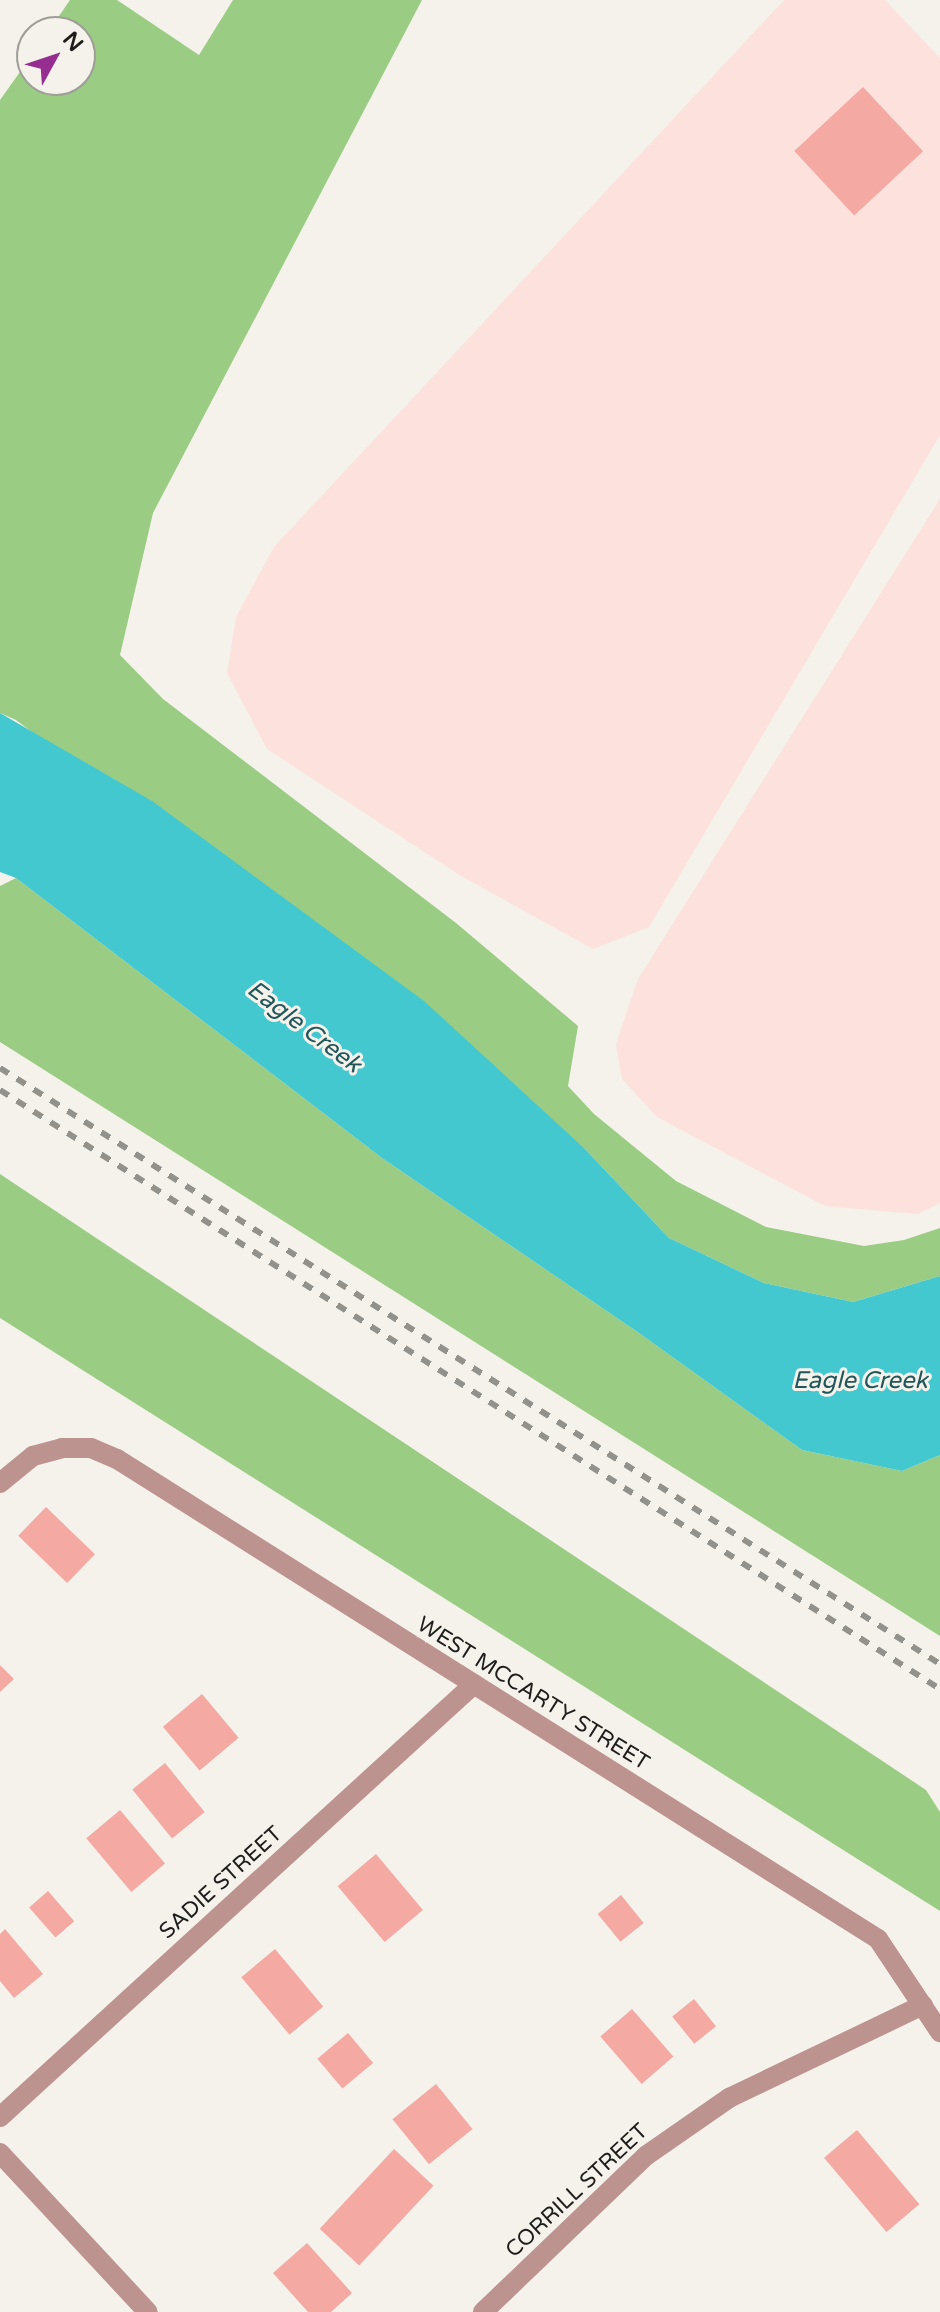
<!DOCTYPE html>
<style>
body{margin:0}
#map{position:relative;width:940px;height:2312px;overflow:hidden;background:#f5f2eb;font-family:"Varela Round",sans-serif}
div>[style]{position:absolute}
[style*='--x']{left:calc(var(--x)*1px);top:calc(var(--y)*1px);width:calc(var(--w)*1px);rotate:calc(var(--a)*1deg)}
.industrial>*{inset:0;background:#fce1dc}
.forest>*{inset:0;background:#9acc83}
.water>*{inset:0;background:#44c8d0}
.building>*{inset:0;background:#f4a9a3;transform-origin:0 0}
.minor>*{height:20px;margin:-10px;padding:0 10px;transform-origin:10px;border-radius:10px;background:#bd9390}
.rail>*{height:6px;margin-top:-3px;transform-origin:0;background:repeating-linear-gradient(90deg,#93918c 0 10px,transparent 0 20px)}
span{translate:-50% -50%;white-space:nowrap;text-align:center;line-height:1.15;-webkit-text-stroke:6px #f5f2eb;paint-order:stroke}
.street-label{font-size:22px;color:#1e1d1b}
.water-label{font-size:24px;color:#21575b;font-style:italic}
.north{position:absolute;left:16px;top:16px;width:80px;height:80px;box-sizing:border-box;background:#f5f2eb;border:2px solid #9f9d98;border-radius:50%;rotate:50deg;font-size:22px;font-weight:700;line-height:32px;text-align:center;color:#1e1d1b}
.north::after{content:'';display:block;margin:auto;width:28px;height:36px;background:#962e92;clip-path:polygon(50% 0,100% 100%,50% 72%,0 100%)}
</style>
<div id="map">
<div class="industrial">
<i style="clip-path:polygon(784px 0,885px 0,940px 58px,940px 435px,649px 927px,593px 949px,461px 876px,267px 749px,227px 673px,236px 617px,274px 547px)"></i>
<i style="clip-path:polygon(940px 499px,940px 1203px,918px 1214px,825px 1206px,657px 1117px,622px 1079px,616px 1044px,638px 979px)"></i>
</div>
<div class="forest">
<i style="clip-path:polygon(70px 0,117px 0,199px 55px,233px 0,422px 0,153px 513px,120px 655px,163px 699px,456px 923px,578px 1026px,568px 1086px,594px 1114px,676px 1181px,766px 1227px,864px 1246px,904px 1240px,940px 1228px,940px 1276px,853px 1302px,764px 1283px,669px 1238px,586px 1150px,16px 720px,0 713px,0 100px,32px 55px,32px 80px,80px 80px,80px 32px,48px 32px)"></i>
<i style="clip-path:polygon(16px 878px,382px 1158px,639px 1333px,802px 1450px,902px 1471px,940px 1455px,940px 1636px,0 1042px,0 886px)"></i>
<i style="clip-path:polygon(0 1174px,926px 1790px,940px 1812px,940px 1911px,0 1318px)"></i>
</div>
<div class="water">
<i style="clip-path:polygon(0 713px,152px 801px,424px 1001px,586px 1150px,669px 1238px,764px 1283px,853px 1302px,940px 1276px,940px 1455px,902px 1471px,802px 1450px,639px 1333px,382px 1158px,16px 878px,0 872px)"></i>
</div>
<div class="building">
<i style="left:863px;top:87px;width:88px;height:94px;rotate:47deg"></i>
<i style="left:46px;top:1507px;width:68px;height:40px;rotate:44deg"></i>
<i style="clip-path:polygon(0 1665px,14px 1679px,0 1692px)"></i>
<i style="left:202px;top:1694px;width:57px;height:51px;rotate:50deg"></i>
<i style="left:165px;top:1763px;width:63px;height:42px;rotate:51deg"></i>
<i style="left:120px;top:1810px;width:70px;height:44px;rotate:50deg"></i>
<i style="left:376px;top:1854px;width:73px;height:50px;rotate:50deg"></i>
<i style="left:48px;top:1891px;width:40px;height:25px;rotate:49deg"></i>
<i style="left:621px;top:1895px;width:36px;height:30px;rotate:51deg"></i>
<i style="clip-path:polygon(5px 1929px,43px 1974px,14px 1998px,0 1981px,0 1934px)"></i>
<i style="left:275px;top:1949px;width:75px;height:44px;rotate:50deg"></i>
<i style="left:694px;top:1999px;width:35px;height:28px;rotate:51deg"></i>
<i style="left:632px;top:2009px;width:63px;height:42px;rotate:49deg"></i>
<i style="left:348px;top:2033px;width:39px;height:40px;rotate:50deg"></i>
<i style="left:436px;top:2084px;width:58px;height:56px;rotate:51deg"></i>
<i style="left:857px;top:2130px;width:97px;height:43px;rotate:50deg"></i>
<i style="left:394px;top:2149px;width:54px;height:109px;rotate:43deg"></i>
<i style="clip-path:polygon(307px 2243px,352px 2293px,331px 2312px,308px 2312px,273px 2273px)"></i>
</div>
<div class="minor">
<i style="--x:0;--y:1483;--w:43;--a:-39.3"></i>
<i style="--x:33;--y:1456;--w:30;--a:-15"></i>
<i style="--x:62;--y:1448;--w:29;--a:0"></i>
<i style="--x:91;--y:1448;--w:28;--a:23"></i>
<i style="--x:117;--y:1459;--w:900;--a:32.24"></i>
<i style="--x:878;--y:1939;--w:112;--a:56.3"></i>
<i style="--x:0;--y:2117;--w:642;--a:-42.41"></i>
<i style="--x:0;--y:2153;--w:217;--a:47.1"></i>
<i style="--x:483;--y:2312;--w:227;--a:-43.8"></i>
<i style="--x:647;--y:2155;--w:100;--a:-34.8"></i>
<i style="--x:729;--y:2098;--w:215;--a:-25.6"></i>
</div>
<div class="rail">
<i style="--x:0;--y:1068;--w:1113;--a:32.38"></i>
<i style="--x:0;--y:1090;--w:1115;--a:32.51"></i>
</div>
<div class="street-label">
<span style="left:533px;top:1694px;rotate:32deg">WEST MCCARTY STREET</span>
<span style="left:221px;top:1883px;rotate:-42deg">SADIE STREET</span>
<span style="left:577px;top:2191px;rotate:-43deg">CORRILL STREET</span>
</div>
<div class="water-label">
<span style="left:304px;top:1027px;rotate:37deg">Eagle Creek</span>
<span style="left:860px;top:1381px">Eagle Creek</span>
</div>
<div class="north">N</div>
</div>
